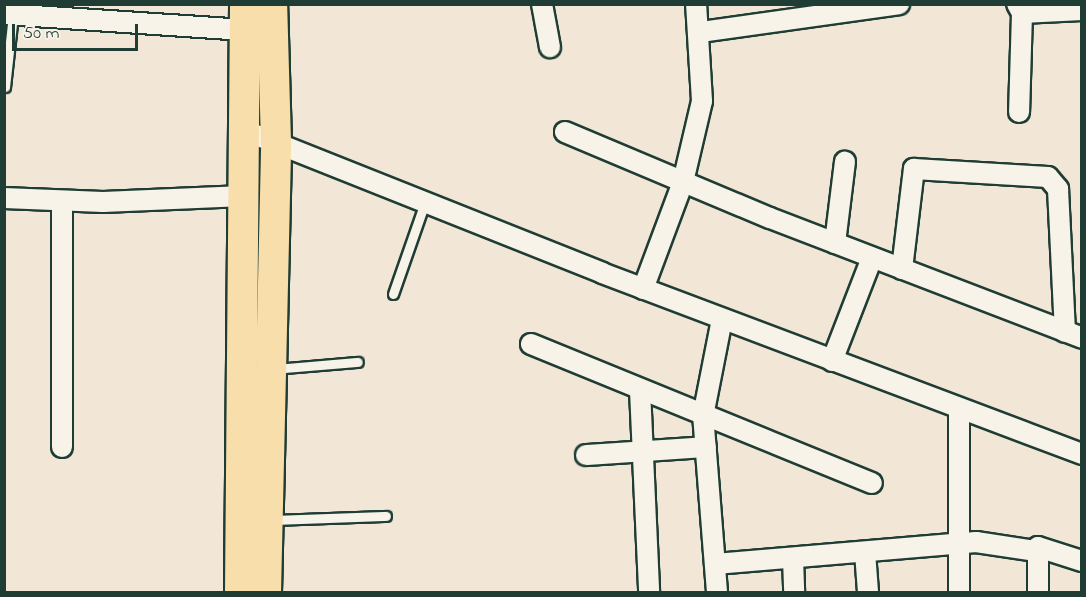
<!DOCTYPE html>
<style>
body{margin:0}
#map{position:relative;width:1086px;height:597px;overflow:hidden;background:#f2e7d6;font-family:"Indie Flower",sans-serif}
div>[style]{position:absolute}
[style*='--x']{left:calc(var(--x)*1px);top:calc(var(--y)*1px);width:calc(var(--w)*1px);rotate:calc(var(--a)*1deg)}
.roads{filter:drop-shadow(2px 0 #1f3d34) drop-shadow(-2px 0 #1f3d34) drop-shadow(0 2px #1f3d34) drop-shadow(0 -2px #1f3d34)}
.lane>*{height:9px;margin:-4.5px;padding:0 4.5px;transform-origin:4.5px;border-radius:4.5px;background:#f7f3e8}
.street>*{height:20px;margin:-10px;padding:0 10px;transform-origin:10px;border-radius:10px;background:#f7f3e8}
.primary>*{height:30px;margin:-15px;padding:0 15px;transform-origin:15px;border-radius:15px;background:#f8deab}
span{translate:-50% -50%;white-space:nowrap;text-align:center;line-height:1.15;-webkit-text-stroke:4.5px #f7f3e8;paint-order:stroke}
.frame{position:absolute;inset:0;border:6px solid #1f3d34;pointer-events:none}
.scale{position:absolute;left:12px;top:24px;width:126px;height:27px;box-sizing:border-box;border:3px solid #1f3d34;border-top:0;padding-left:8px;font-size:18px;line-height:21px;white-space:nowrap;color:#1f3d34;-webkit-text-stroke:4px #f7f3e8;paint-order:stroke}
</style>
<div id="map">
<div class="roads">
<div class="lane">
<i style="--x:5;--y:87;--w:72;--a:-83.7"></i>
<i style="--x:393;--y:294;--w:97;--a:-70.8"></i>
<i style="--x:274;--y:369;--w:84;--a:-4.8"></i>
<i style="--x:271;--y:520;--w:115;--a:-2"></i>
</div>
<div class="street">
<i style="--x:542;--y:4;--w:44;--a:79.5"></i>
<i style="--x:1017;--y:4;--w:10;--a:61"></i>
<i style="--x:1022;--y:13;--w:99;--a:91.7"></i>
<i style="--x:1022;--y:13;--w:60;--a:-2.9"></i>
<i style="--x:4;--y:14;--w:243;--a:3.8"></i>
<i style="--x:701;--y:32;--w:200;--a:-8"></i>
<i style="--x:241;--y:129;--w:389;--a:21.7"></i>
<i style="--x:602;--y:273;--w:513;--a:20.66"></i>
<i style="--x:565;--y:132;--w:222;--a:22.8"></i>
<i style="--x:770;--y:218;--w:334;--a:21"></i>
<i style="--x:4;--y:198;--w:99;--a:2.3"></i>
<i style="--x:103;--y:202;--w:141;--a:-2.4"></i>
<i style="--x:835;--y:243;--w:82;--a:-83"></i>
<i style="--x:902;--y:269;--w:101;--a:-83.2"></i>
<i style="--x:914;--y:169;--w:134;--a:3.4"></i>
<i style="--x:1048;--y:177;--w:16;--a:50"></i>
<i style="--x:1058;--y:189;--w:143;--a:87.2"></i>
<i style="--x:643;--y:289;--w:114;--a:-69.5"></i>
<i style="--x:683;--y:182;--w:83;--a:-76.8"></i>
<i style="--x:702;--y:101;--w:97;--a:-93.5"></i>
<i style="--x:531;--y:344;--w:368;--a:22.2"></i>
<i style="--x:832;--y:361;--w:110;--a:-68.8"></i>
<i style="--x:640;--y:390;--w:202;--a:87.4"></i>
<i style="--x:959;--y:409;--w:183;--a:90"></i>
<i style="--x:62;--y:447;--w:246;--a:-90"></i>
<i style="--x:586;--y:455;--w:120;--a:-3.8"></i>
<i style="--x:865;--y:552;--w:40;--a:85.7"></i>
<i style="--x:793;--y:558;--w:34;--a:88"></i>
<i style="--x:715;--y:564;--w:262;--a:-4.8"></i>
<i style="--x:976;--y:542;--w:61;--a:8.5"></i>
<i style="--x:717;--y:592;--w:177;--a:-94.5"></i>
<i style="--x:703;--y:416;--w:99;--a:-78.9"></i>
<i style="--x:1038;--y:592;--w:45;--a:-90"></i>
<i style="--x:1038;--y:547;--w:46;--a:17.7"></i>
</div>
<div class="primary">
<i style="--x:240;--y:592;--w:588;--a:-89.51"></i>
<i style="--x:266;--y:592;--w:449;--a:-88.7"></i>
<i style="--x:276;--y:143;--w:139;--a:-91.6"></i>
</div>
</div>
<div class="frame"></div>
<div class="scale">50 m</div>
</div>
